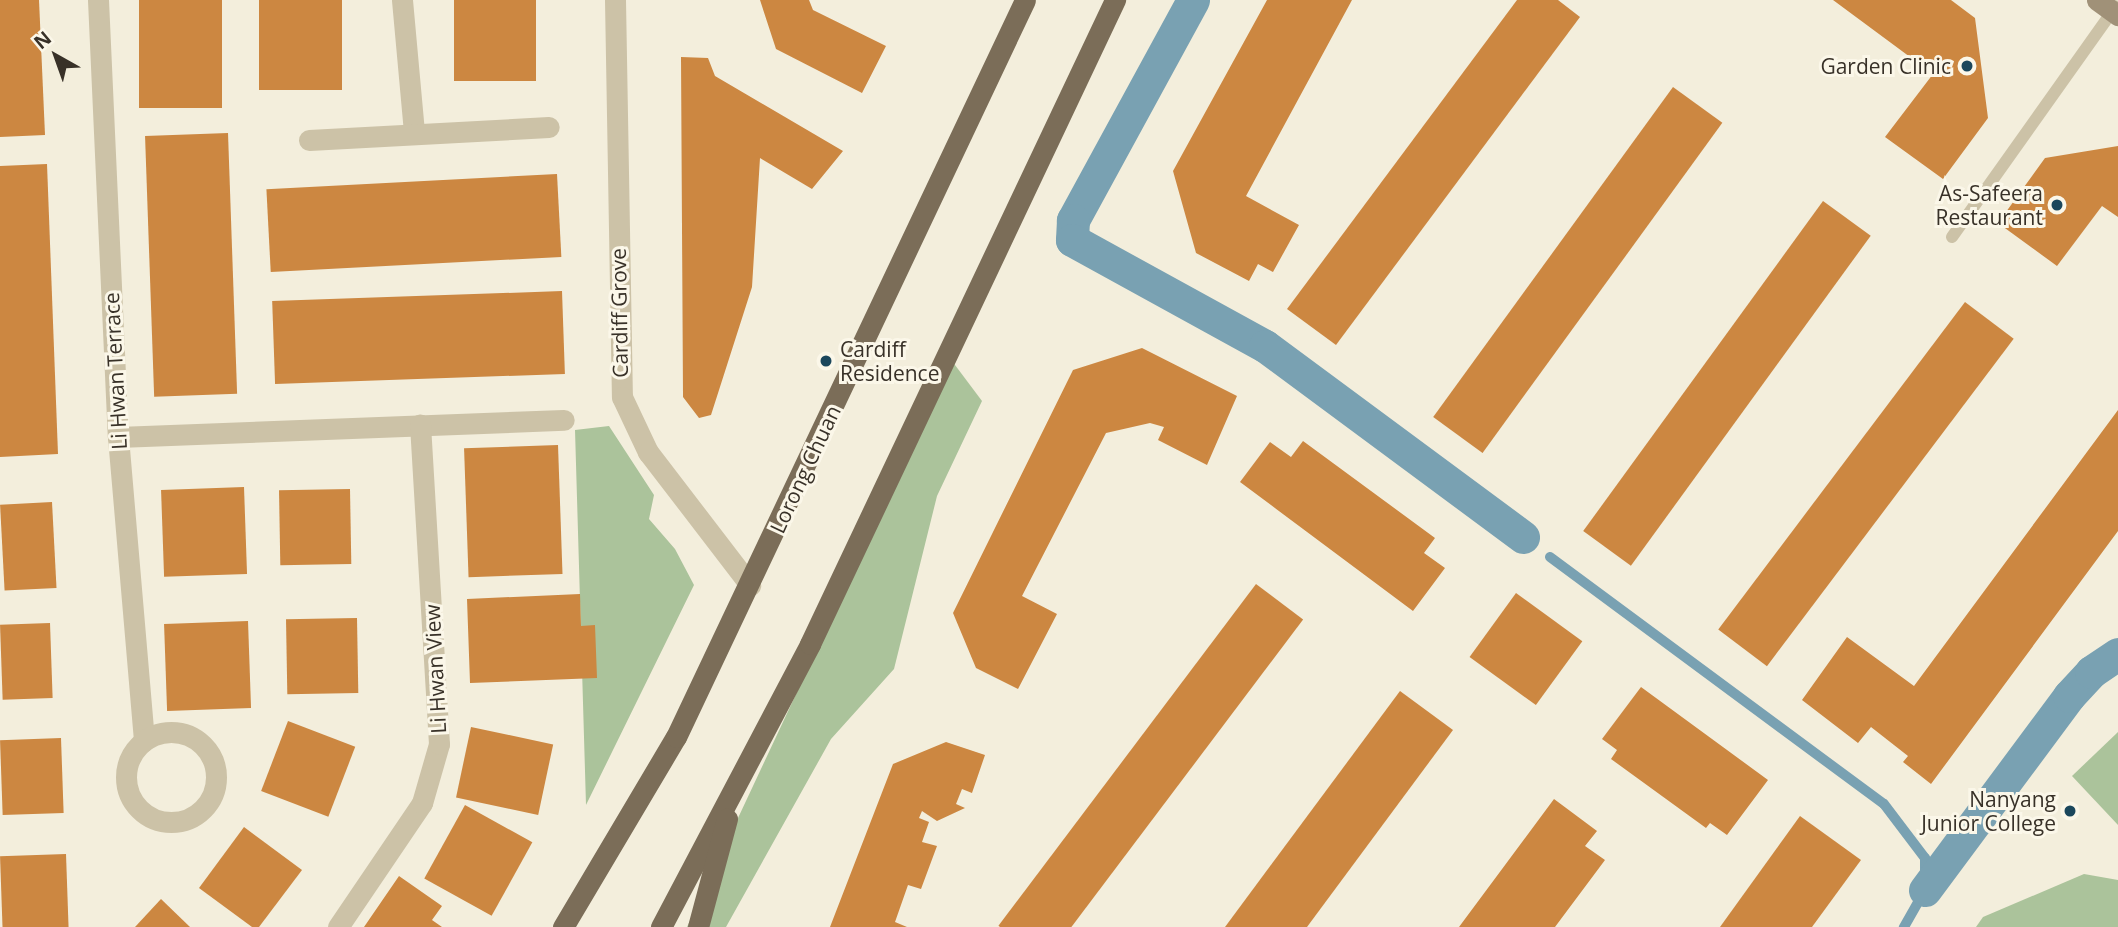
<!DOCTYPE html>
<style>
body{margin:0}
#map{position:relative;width:2118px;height:927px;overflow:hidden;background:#f3eedc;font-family:"Open Sans",sans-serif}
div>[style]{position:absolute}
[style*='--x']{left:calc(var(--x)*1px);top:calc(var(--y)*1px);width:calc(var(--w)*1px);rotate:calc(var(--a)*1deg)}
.green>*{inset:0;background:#abc39b}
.stream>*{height:10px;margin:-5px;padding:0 5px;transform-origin:5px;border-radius:5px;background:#79a1b2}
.canal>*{height:33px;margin:-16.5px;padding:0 16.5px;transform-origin:16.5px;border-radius:16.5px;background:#79a1b2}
.building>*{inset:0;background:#cc8741;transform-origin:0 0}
.lane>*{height:12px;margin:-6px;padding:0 6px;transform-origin:6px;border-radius:6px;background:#ccc2a7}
.street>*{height:21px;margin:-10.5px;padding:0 10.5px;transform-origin:10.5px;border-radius:10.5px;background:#ccc2a7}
.street>.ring{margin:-10.5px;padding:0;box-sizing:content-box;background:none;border:21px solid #ccc2a7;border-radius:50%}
.secondary>*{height:21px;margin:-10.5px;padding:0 10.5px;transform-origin:10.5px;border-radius:10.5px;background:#a09178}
.primary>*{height:21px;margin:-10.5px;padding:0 10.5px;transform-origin:10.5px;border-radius:10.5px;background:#7b6d58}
.dots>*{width:19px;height:19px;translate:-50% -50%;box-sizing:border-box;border:4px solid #fbf7e9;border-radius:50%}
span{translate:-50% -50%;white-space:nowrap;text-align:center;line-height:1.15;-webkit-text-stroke:6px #fbf7e9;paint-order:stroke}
.poi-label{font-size:21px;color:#383128}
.right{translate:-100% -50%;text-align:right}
.left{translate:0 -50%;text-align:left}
.street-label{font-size:21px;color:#383128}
.north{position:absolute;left:21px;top:21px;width:70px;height:70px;-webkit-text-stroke:5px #fbf7e9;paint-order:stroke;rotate:320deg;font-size:19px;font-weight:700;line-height:28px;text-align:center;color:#383128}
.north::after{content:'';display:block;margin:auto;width:24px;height:32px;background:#383128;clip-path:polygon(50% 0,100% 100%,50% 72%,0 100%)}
</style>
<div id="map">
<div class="green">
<i style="clip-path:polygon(952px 361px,982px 401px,937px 496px,894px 669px,831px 739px,726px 927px,687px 927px)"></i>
<i style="clip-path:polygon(609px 426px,654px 495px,649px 519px,675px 549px,694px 585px,586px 805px,575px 430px)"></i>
<i style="clip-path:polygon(2118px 732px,2118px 825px,2072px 776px)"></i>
<i style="clip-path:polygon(2084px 874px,2118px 880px,2118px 927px,1976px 927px,1983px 917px)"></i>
</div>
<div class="stream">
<i style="--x:1550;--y:557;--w:415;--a:36.5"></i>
<i style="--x:1884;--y:804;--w:68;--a:52.8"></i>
<i style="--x:1925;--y:858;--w:32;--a:90"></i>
<i style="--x:1925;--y:890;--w:43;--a:119.6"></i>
</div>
<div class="canal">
<i style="--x:1193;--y:0;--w:251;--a:118.6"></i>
<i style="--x:1073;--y:220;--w:20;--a:93"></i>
<i style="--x:1072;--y:240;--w:220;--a:28.8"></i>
<i style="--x:1265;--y:346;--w:321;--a:36.5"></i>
<i style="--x:1925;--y:890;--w:242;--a:-53.4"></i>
<i style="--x:2069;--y:696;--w:33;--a:-47"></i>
<i style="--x:2091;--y:672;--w:32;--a:-34"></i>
</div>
<div class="building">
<i style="clip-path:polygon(0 0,39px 0,45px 135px,0 137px)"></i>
<i style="left:139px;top:0;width:83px;height:108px"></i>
<i style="left:259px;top:0;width:83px;height:90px"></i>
<i style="left:454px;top:0;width:82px;height:81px"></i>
<i style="clip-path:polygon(760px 0,809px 0,813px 10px,886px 46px,862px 93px,776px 49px)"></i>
<i style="clip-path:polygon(1267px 0,1352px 0,1246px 196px,1299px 225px,1273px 272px,1258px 264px,1249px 281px,1196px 253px,1173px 171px)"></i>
<i style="clip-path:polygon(1517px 0,1558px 0,1580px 17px,1336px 345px,1287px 309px)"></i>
<i style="clip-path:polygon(1833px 0,1951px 0,1975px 18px,1988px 118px,1943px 179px,1885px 137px,1933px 74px)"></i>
<i style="clip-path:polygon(681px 57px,708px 58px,715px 76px,843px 151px,812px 189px,760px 158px,752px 287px,711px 415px,699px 418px,683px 397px)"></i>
<i style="left:1673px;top:87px;width:61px;height:408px;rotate:36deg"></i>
<i style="left:228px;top:133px;width:261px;height:83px;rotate:88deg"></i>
<i style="clip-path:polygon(2118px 146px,2118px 217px,2102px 206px,2057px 266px,1998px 223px,2045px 158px)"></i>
<i style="clip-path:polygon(47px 164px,58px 454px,0 457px,0 166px)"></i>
<i style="left:557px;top:174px;width:83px;height:291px;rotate:87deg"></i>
<i style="left:1823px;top:201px;width:59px;height:408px;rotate:36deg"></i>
<i style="left:562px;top:291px;width:83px;height:290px;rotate:88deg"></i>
<i style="left:1965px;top:302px;width:61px;height:410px;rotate:37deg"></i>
<i style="clip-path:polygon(1142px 348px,1237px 396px,1207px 465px,1158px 440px,1164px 427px,1150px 423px,1106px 433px,1022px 596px,1057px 614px,1018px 689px,976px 668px,953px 613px,1073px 370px)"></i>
<i style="clip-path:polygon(2118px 410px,2118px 531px,1931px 784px,1903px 762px,1908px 756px,1871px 727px,1858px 743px,1802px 700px,1847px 637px,1914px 686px)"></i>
<i style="clip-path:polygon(1303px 441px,1435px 538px,1424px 553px,1445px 568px,1413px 611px,1240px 482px,1270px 442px,1291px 457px)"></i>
<i style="left:558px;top:445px;width:129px;height:94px;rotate:88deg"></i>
<i style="left:244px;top:487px;width:87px;height:83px;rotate:88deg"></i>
<i style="left:350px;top:489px;width:75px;height:71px;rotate:89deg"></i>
<i style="left:52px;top:502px;width:86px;height:52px;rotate:87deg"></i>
<i style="left:1256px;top:584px;width:59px;height:428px;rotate:37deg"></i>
<i style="left:1516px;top:593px;width:82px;height:79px;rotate:36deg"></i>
<i style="clip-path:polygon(580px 594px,581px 626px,595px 625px,597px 678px,470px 683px,467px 599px)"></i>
<i style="left:357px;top:618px;width:75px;height:71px;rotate:89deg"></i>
<i style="left:248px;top:621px;width:87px;height:84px;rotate:88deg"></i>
<i style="left:50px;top:623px;width:75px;height:50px;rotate:88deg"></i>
<i style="clip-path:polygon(1641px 687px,1768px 780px,1727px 835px,1710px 823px,1706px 828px,1611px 759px,1617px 750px,1602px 739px)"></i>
<i style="clip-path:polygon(1400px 691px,1453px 730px,1307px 927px,1225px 927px)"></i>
<i style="left:288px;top:721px;width:72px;height:75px;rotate:21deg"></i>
<i style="left:471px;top:727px;width:84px;height:72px;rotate:12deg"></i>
<i style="left:61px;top:738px;width:75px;height:61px;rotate:88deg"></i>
<i style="clip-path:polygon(946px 742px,985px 755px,972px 793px,962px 789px,956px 804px,965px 808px,937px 821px,922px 811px,919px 818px,929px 822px,922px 842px,937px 846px,921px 889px,908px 885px,895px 922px,907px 927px,830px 927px,893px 764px)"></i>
<i style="clip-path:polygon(1554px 799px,1597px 831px,1585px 846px,1605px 860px,1555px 927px,1459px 927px)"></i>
<i style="left:465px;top:805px;width:77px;height:84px;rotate:29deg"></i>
<i style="clip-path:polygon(1800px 816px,1861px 860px,1812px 927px,1720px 927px)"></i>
<i style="clip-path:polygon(244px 827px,302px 870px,259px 927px,252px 927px,199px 888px)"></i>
<i style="left:66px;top:854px;width:73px;height:66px;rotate:88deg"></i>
<i style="clip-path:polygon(399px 876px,442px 906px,432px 920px,442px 927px,364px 927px)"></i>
<i style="clip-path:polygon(161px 899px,190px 927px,135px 927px)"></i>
</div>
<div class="lane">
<i style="--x:1952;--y:237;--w:283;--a:-54.6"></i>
</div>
<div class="street">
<i style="--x:98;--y:0;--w:437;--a:87.4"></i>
<i style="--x:118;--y:437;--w:305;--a:85.1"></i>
<i style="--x:402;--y:0;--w:133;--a:84.8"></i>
<i style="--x:615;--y:0;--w:397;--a:89"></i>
<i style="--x:622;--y:397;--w:61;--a:64.7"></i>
<i style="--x:648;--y:452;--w:168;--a:52.5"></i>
<i style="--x:309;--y:140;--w:240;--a:-3.1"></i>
<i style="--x:118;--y:437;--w:446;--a:-2.2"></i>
<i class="ring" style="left:126px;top:732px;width:69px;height:69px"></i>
<i style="--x:338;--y:927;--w:150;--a:-55.9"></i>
<i style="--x:422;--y:803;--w:61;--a:-73.9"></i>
<i style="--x:439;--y:744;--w:320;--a:-93.4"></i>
</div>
<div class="secondary">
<i style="--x:2097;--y:0;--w:26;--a:36"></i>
</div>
<div class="primary">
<i style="--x:563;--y:927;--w:221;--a:-59.3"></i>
<i style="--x:676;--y:737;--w:815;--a:-64.66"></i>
<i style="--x:661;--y:927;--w:320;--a:-62.2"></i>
<i style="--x:810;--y:644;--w:713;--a:-64.66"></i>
<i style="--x:698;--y:927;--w:112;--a:-75"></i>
</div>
<div class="dots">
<i style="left:1967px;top:66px;background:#1b475c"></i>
<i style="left:2057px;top:205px;background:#1b475c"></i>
<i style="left:826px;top:361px;background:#1b475c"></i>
<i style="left:2070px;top:811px;background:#1b475c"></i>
</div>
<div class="poi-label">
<span class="right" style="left:1951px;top:66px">Garden Clinic</span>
<span class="right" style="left:2043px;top:205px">As-Safeera<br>Restaurant</span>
<span class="left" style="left:840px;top:361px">Cardiff<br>Residence</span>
<span class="right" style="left:2056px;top:811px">Nanyang<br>Junior College</span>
</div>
<div class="street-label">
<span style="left:619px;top:313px;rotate:-91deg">Cardiff Grove</span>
<span style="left:115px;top:371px;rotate:-93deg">Li Hwan Terrace</span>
<span style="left:805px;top:469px;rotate:-65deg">Lorong Chuan</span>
<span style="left:435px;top:669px;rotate:-93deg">Li Hwan View</span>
</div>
<div class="north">N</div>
</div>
